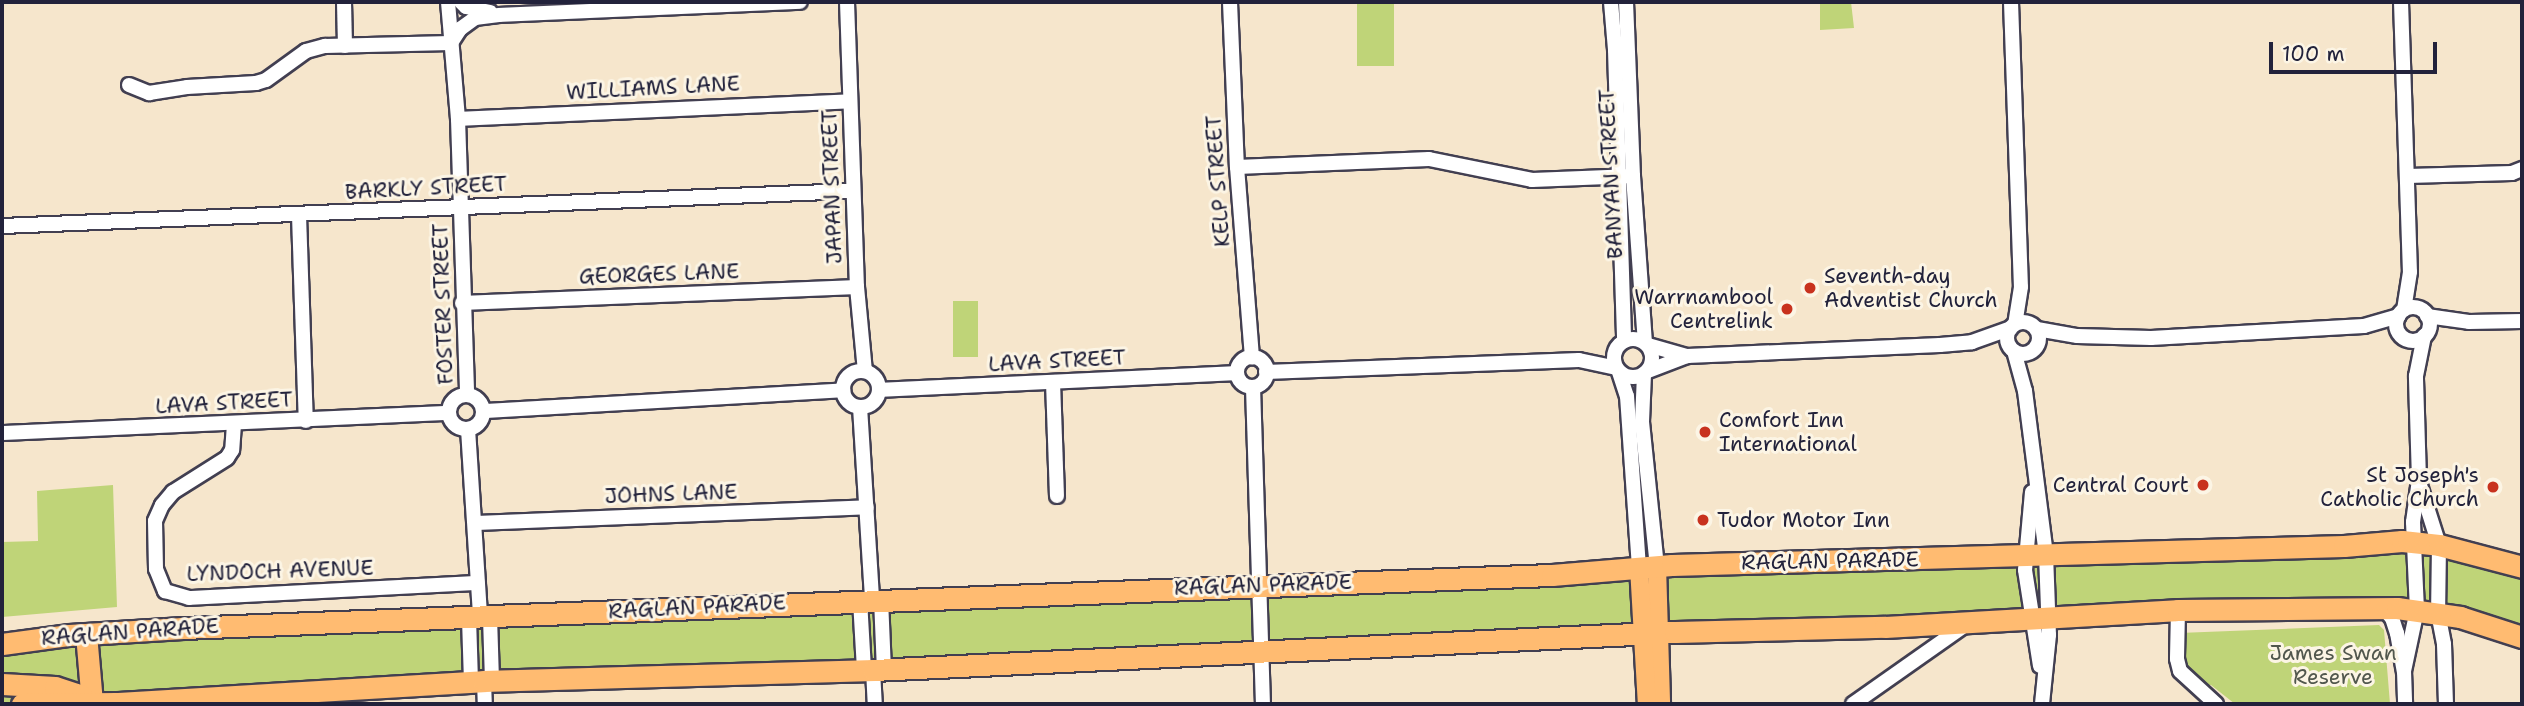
<!DOCTYPE html>
<style>
body{margin:0}
#map{position:relative;width:2524px;height:706px;overflow:hidden;background:#f6e6cc;font-family:"Shantell Sans",sans-serif}
div>[style]{position:absolute}
[style*='--x']{left:calc(var(--x)*1px);top:calc(var(--y)*1px);width:calc(var(--w)*1px);rotate:calc(var(--a)*1deg)}
.green>*{inset:0;background:#bfd478;transform-origin:0 0}
.roads{filter:drop-shadow(2px 0 #423f51) drop-shadow(-2px 0 #423f51) drop-shadow(0 2px #423f51) drop-shadow(0 -2px #423f51)}
.minor>*{height:14px;margin:-7px;padding:0 7px;transform-origin:7px;border-radius:7px;background:#fff}
.minor>.ring{margin:-7px;padding:0;box-sizing:content-box;background:none;border:14px solid #fff;border-radius:50%}
.major>*{height:18px;margin:-9px;padding:0 9px;transform-origin:9px;border-radius:9px;background:#ffbb71}
.highway>*{height:21px;margin:-10.5px;padding:0 10.5px;transform-origin:10.5px;border-radius:10.5px;background:#ffbb71}
.dots>*{width:19px;height:19px;translate:-50% -50%;box-sizing:border-box;border:4px solid #fcf5e5;border-radius:50%}
span{translate:-50% -50%;white-space:nowrap;text-align:center;line-height:1.15;-webkit-text-stroke:6px #fcf5e5;paint-order:stroke}
.street-label{font-size:21px;color:#22223b}
.poi-label{font-size:21px;color:#22223b}
.left{translate:0 -50%;text-align:left}
.right{translate:-100% -50%;text-align:right}
.park-label{font-size:21px;color:#51574d}
.frame{position:absolute;inset:0;border:4px solid #22223b;pointer-events:none}
.scale{position:absolute;left:2269px;top:42px;width:168px;height:32px;box-sizing:border-box;border:4px solid #22223b;border-top:0;padding-left:9px;font-size:21px;line-height:24px;white-space:nowrap;color:#22223b;-webkit-text-stroke:5px #fcf5e5;paint-order:stroke}
</style>
<div id="map">
<div class="green">
<i style="left:1357px;top:2px;width:37px;height:64px"></i>
<i style="clip-path:polygon(1820px 2px,1851px 2px,1854px 28px,1820px 30px)"></i>
<i style="left:953px;top:301px;width:25px;height:56px"></i>
<i style="clip-path:polygon(113px 485px,117px 607px,2px 617px,2px 542px,38px 541px,37px 491px)"></i>
<i style="clip-path:polygon(2407px 541px,2522px 567px,2522px 637px,2397px 608px,2px 704px,2px 644px)"></i>
<i style="clip-path:polygon(2379px 625px,2384px 630px,2390px 704px,2235px 704px,2211px 685px,2201px 686px,2185px 678px,2179px 633px)"></i>
</div>
<div class="roads">
<div class="minor">
<i style="--x:344;--y:2;--w:44;--a:88.7"></i>
<i style="--x:448;--y:2;--w:117;--a:85.1"></i>
<i style="--x:458;--y:119;--w:276;--a:88.1"></i>
<i style="--x:461;--y:2;--w:7;--a:45"></i>
<i style="--x:466;--y:7;--w:25;--a:12"></i>
<i style="--x:847;--y:2;--w:285;--a:88"></i>
<i style="--x:857;--y:287;--w:84;--a:84.6"></i>
<i style="--x:1230;--y:2;--w:165;--a:87.6"></i>
<i style="--x:1237;--y:167;--w:191;--a:85.5"></i>
<i style="--x:1611;--y:2;--w:48;--a:85.2"></i>
<i style="--x:1615;--y:50;--w:291;--a:88.2"></i>
<i style="--x:1626;--y:2;--w:174;--a:87.7"></i>
<i style="--x:1633;--y:176;--w:167;--a:85.9"></i>
<i style="--x:2011;--y:2;--w:285;--a:88"></i>
<i style="--x:2021;--y:287;--w:37;--a:99"></i>
<i style="--x:2401;--y:2;--w:270;--a:88.1"></i>
<i style="--x:2410;--y:272;--w:38;--a:99"></i>
<i style="--x:129;--y:85;--w:22;--a:22"></i>
<i style="--x:149;--y:93;--w:38;--a:-9"></i>
<i style="--x:187;--y:87;--w:69;--a:-3.3"></i>
<i style="--x:256;--y:83;--w:10;--a:-17"></i>
<i style="--x:266;--y:80;--w:49;--a:-35.9"></i>
<i style="--x:306;--y:51;--w:20;--a:-15"></i>
<i style="--x:325;--y:46;--w:126;--a:-1.4"></i>
<i style="--x:451;--y:43;--w:17;--a:-57"></i>
<i style="--x:460;--y:29;--w:19;--a:-36"></i>
<i style="--x:475;--y:18;--w:24;--a:-7"></i>
<i style="--x:499;--y:15;--w:301;--a:-2.5"></i>
<i style="--x:458;--y:119;--w:392;--a:-2.6"></i>
<i style="--x:1237;--y:167;--w:192;--a:-2.4"></i>
<i style="--x:1429;--y:159;--w:105;--a:11.5"></i>
<i style="--x:1532;--y:180;--w:101;--a:-2.3"></i>
<i style="--x:2408;--y:176;--w:104;--a:-1.7"></i>
<i style="--x:2512;--y:173;--w:11;--a:-22"></i>
<i style="--x:299;--y:215;--w:206;--a:88.1"></i>
<i style="--x:2;--y:226;--w:852;--a:-2.36"></i>
<i style="--x:462;--y:303;--w:395;--a:-2.3"></i>
<i class="ring" style="left:2396px;top:307px;width:20px;height:20px"></i>
<i style="--x:2427;--y:316;--w:42;--a:8.1"></i>
<i style="--x:2469;--y:322;--w:53;--a:-1.1"></i>
<i class="ring" style="left:2007px;top:322px;width:18px;height:18px"></i>
<i style="--x:2037;--y:329;--w:41;--a:9.9"></i>
<i style="--x:2077;--y:336;--w:74;--a:1.5"></i>
<i style="--x:2151;--y:338;--w:213;--a:-3.2"></i>
<i style="--x:2364;--y:326;--w:36;--a:-16"></i>
<i class="ring" style="left:1614px;top:339px;width:24px;height:24px"></i>
<i style="--x:1648;--y:345;--w:41;--a:15.8"></i>
<i style="--x:2014;--y:351;--w:41;--a:74.6"></i>
<i style="--x:2025;--y:391;--w:164;--a:82.7"></i>
<i style="--x:2046;--y:554;--w:81;--a:87.9"></i>
<i style="--x:2049;--y:635;--w:69;--a:95.8"></i>
<i class="ring" style="left:1237px;top:357px;width:16px;height:16px"></i>
<i style="--x:1648;--y:371;--w:42;--a:-21"></i>
<i style="--x:1687;--y:356;--w:253;--a:-2.5"></i>
<i style="--x:1940;--y:345;--w:32;--a:-5"></i>
<i style="--x:1972;--y:342;--w:41;--a:-19.7"></i>
<i class="ring" style="left:843px;top:371px;width:22px;height:22px"></i>
<i style="--x:1266;--y:372;--w:313;--a:-2.2"></i>
<i style="--x:1579;--y:360;--w:38;--a:12"></i>
<i style="--x:1619;--y:372;--w:25;--a:72"></i>
<i style="--x:1627;--y:396;--w:171;--a:86"></i>
<i style="--x:1644;--y:374;--w:48;--a:92.4"></i>
<i style="--x:1642;--y:422;--w:145;--a:84.1"></i>
<i style="--x:1053;--y:382;--w:114;--a:88"></i>
<i style="--x:1253;--y:387;--w:317;--a:88.2"></i>
<i style="--x:879;--y:390;--w:358;--a:-2.7"></i>
<i class="ring" style="left:449px;top:395px;width:20px;height:20px"></i>
<i style="--x:860;--y:407;--w:193;--a:86.4"></i>
<i style="--x:484;--y:411;--w:360;--a:-3.3"></i>
<i style="--x:234;--y:424;--w:26;--a:94"></i>
<i style="--x:232;--y:450;--w:9;--a:122"></i>
<i style="--x:227;--y:458;--w:64;--a:147.8"></i>
<i style="--x:173;--y:492;--w:17;--a:130"></i>
<i style="--x:162;--y:505;--w:17;--a:114"></i>
<i style="--x:155;--y:521;--w:48;--a:88.8"></i>
<i style="--x:156;--y:569;--w:24;--a:68"></i>
<i style="--x:165;--y:591;--w:25;--a:16"></i>
<i style="--x:189;--y:598;--w:289;--a:-3"></i>
<i style="--x:468;--y:429;--w:188;--a:86.3"></i>
<i style="--x:2;--y:433;--w:447;--a:-2.6"></i>
<i style="--x:2419;--y:482;--w:66;--a:72.4"></i>
<i style="--x:2439;--y:545;--w:68;--a:90.8"></i>
<i style="--x:2438;--y:613;--w:32;--a:79"></i>
<i style="--x:2444;--y:644;--w:60;--a:88.1"></i>
<i style="--x:2032;--y:492;--w:78;--a:95.1"></i>
<i style="--x:2025;--y:570;--w:97;--a:81.1"></i>
<i style="--x:477;--y:523;--w:390;--a:-2.3"></i>
<i style="--x:881;--y:599;--w:71;--a:87.6"></i>
<i style="--x:860;--y:600;--w:70;--a:86.7"></i>
<i style="--x:2382;--y:607;--w:15;--a:48"></i>
<i style="--x:2392;--y:618;--w:16;--a:72"></i>
<i style="--x:2397;--y:633;--w:39;--a:80"></i>
<i style="--x:2404;--y:671;--w:33;--a:88"></i>
<i style="--x:2178;--y:610;--w:49;--a:91.2"></i>
<i style="--x:2177;--y:659;--w:12;--a:76"></i>
<i style="--x:2180;--y:671;--w:49;--a:42.5"></i>
<i style="--x:490;--y:617;--w:64;--a:88.2"></i>
<i style="--x:469;--y:618;--w:64;--a:88.2"></i>
<i style="--x:873;--y:670;--w:34;--a:87"></i>
<i style="--x:2404;--y:671;--w:62;--a:-78"></i>
<i style="--x:2417;--y:610;--w:88;--a:-92.6"></i>
<i style="--x:2413;--y:522;--w:42;--a:-81.9"></i>
<i style="--x:2419;--y:480;--w:104;--a:-91.7"></i>
<i style="--x:2416;--y:376;--w:41;--a:-78.7"></i>
<i style="--x:484;--y:681;--w:23;--a:88"></i>
<i style="--x:1853;--y:704;--w:139;--a:-35.1"></i>
</div>
<div class="major">
<i style="--x:1657;--y:566;--w:138;--a:88.3"></i>
<i style="--x:1639;--y:567;--w:137;--a:86.7"></i>
</div>
<div class="highway">
<i style="--x:86;--y:634;--w:69;--a:85"></i>
<i style="--x:2;--y:644;--w:68;--a:-7.7"></i>
<i style="--x:69;--y:635;--w:114;--a:-3.5"></i>
<i style="--x:183;--y:628;--w:1370;--a:-2.22"></i>
<i style="--x:1552;--y:575;--w:120;--a:-4.8"></i>
<i style="--x:1672;--y:565;--w:672;--a:-1.62"></i>
<i style="--x:2344;--y:546;--w:58;--a:-4.9"></i>
<i style="--x:2402;--y:541;--w:37;--a:6"></i>
<i style="--x:2439;--y:545;--w:86;--a:14.8"></i>
<i style="--x:2;--y:684;--w:53;--a:3.2"></i>
<i style="--x:55;--y:687;--w:28;--a:18"></i>
<i style="--x:22;--y:704;--w:94;--a:-0.6"></i>
<i style="--x:116;--y:703;--w:369;--a:-3.4"></i>
<i style="--x:484;--y:681;--w:389;--a:-1.6"></i>
<i style="--x:873;--y:670;--w:803;--a:-2.71"></i>
<i style="--x:1675;--y:632;--w:210;--a:-1.4"></i>
<i style="--x:1885;--y:627;--w:293;--a:-3.3"></i>
<i style="--x:2178;--y:610;--w:219;--a:-0.5"></i>
<i style="--x:2397;--y:608;--w:64;--a:8.1"></i>
<i style="--x:2460;--y:617;--w:65;--a:17.9"></i>
</div>
</div>
<div class="dots">
<i style="left:1810px;top:288px;background:#c8321e"></i>
<i style="left:1787px;top:309px;background:#c8321e"></i>
<i style="left:1705px;top:432px;background:#c8321e"></i>
<i style="left:2203px;top:485px;background:#c8321e"></i>
<i style="left:2493px;top:487px;background:#c8321e"></i>
<i style="left:1703px;top:520px;background:#c8321e"></i>
</div>
<div class="street-label">
<span style="left:653px;top:88px;rotate:-3deg">WILLIAMS LANE</span>
<span style="left:1611px;top:174px;rotate:-93deg">BANYAN STREET</span>
<span style="left:1218px;top:181px;rotate:-94deg">KELP STREET</span>
<span style="left:832px;top:187px;rotate:-92deg">JAPAN STREET</span>
<span style="left:426px;top:188px;rotate:-3deg">BARKLY STREET</span>
<span style="left:659px;top:274px;rotate:-2deg">GEORGES LANE</span>
<span style="left:443px;top:304px;rotate:-92deg">FOSTER STREET</span>
<span style="left:1057px;top:361px;rotate:-3deg">LAVA STREET</span>
<span style="left:224px;top:403px;rotate:-3deg">LAVA STREET</span>
<span style="left:671px;top:494px;rotate:-2deg">JOHNS LANE</span>
<span style="left:1830px;top:561px;rotate:-1deg">RAGLAN PARADE</span>
<span style="left:280px;top:571px;rotate:-2deg">LYNDOCH AVENUE</span>
<span style="left:1263px;top:585px;rotate:-2deg">RAGLAN PARADE</span>
<span style="left:697px;top:607px;rotate:-3deg">RAGLAN PARADE</span>
<span style="left:130px;top:632px;rotate:-4deg">RAGLAN PARADE</span>
</div>
<div class="poi-label">
<span class="left" style="left:1824px;top:288px">Seventh-day<br>Adventist Church</span>
<span class="right" style="left:1773px;top:309px">Warrnambool<br>Centrelink</span>
<span class="left" style="left:1719px;top:432px">Comfort Inn<br>International</span>
<span class="right" style="left:2479px;top:487px">St Joseph's<br>Catholic Church</span>
<span class="right" style="left:2189px;top:485px">Central Court</span>
<span class="left" style="left:1717px;top:520px">Tudor Motor Inn</span>
</div>
<div class="park-label">
<span style="left:2333px;top:665px">James Swan<br>Reserve</span>
</div>
<div class="frame"></div>
<div class="scale">100 m</div>
</div>
